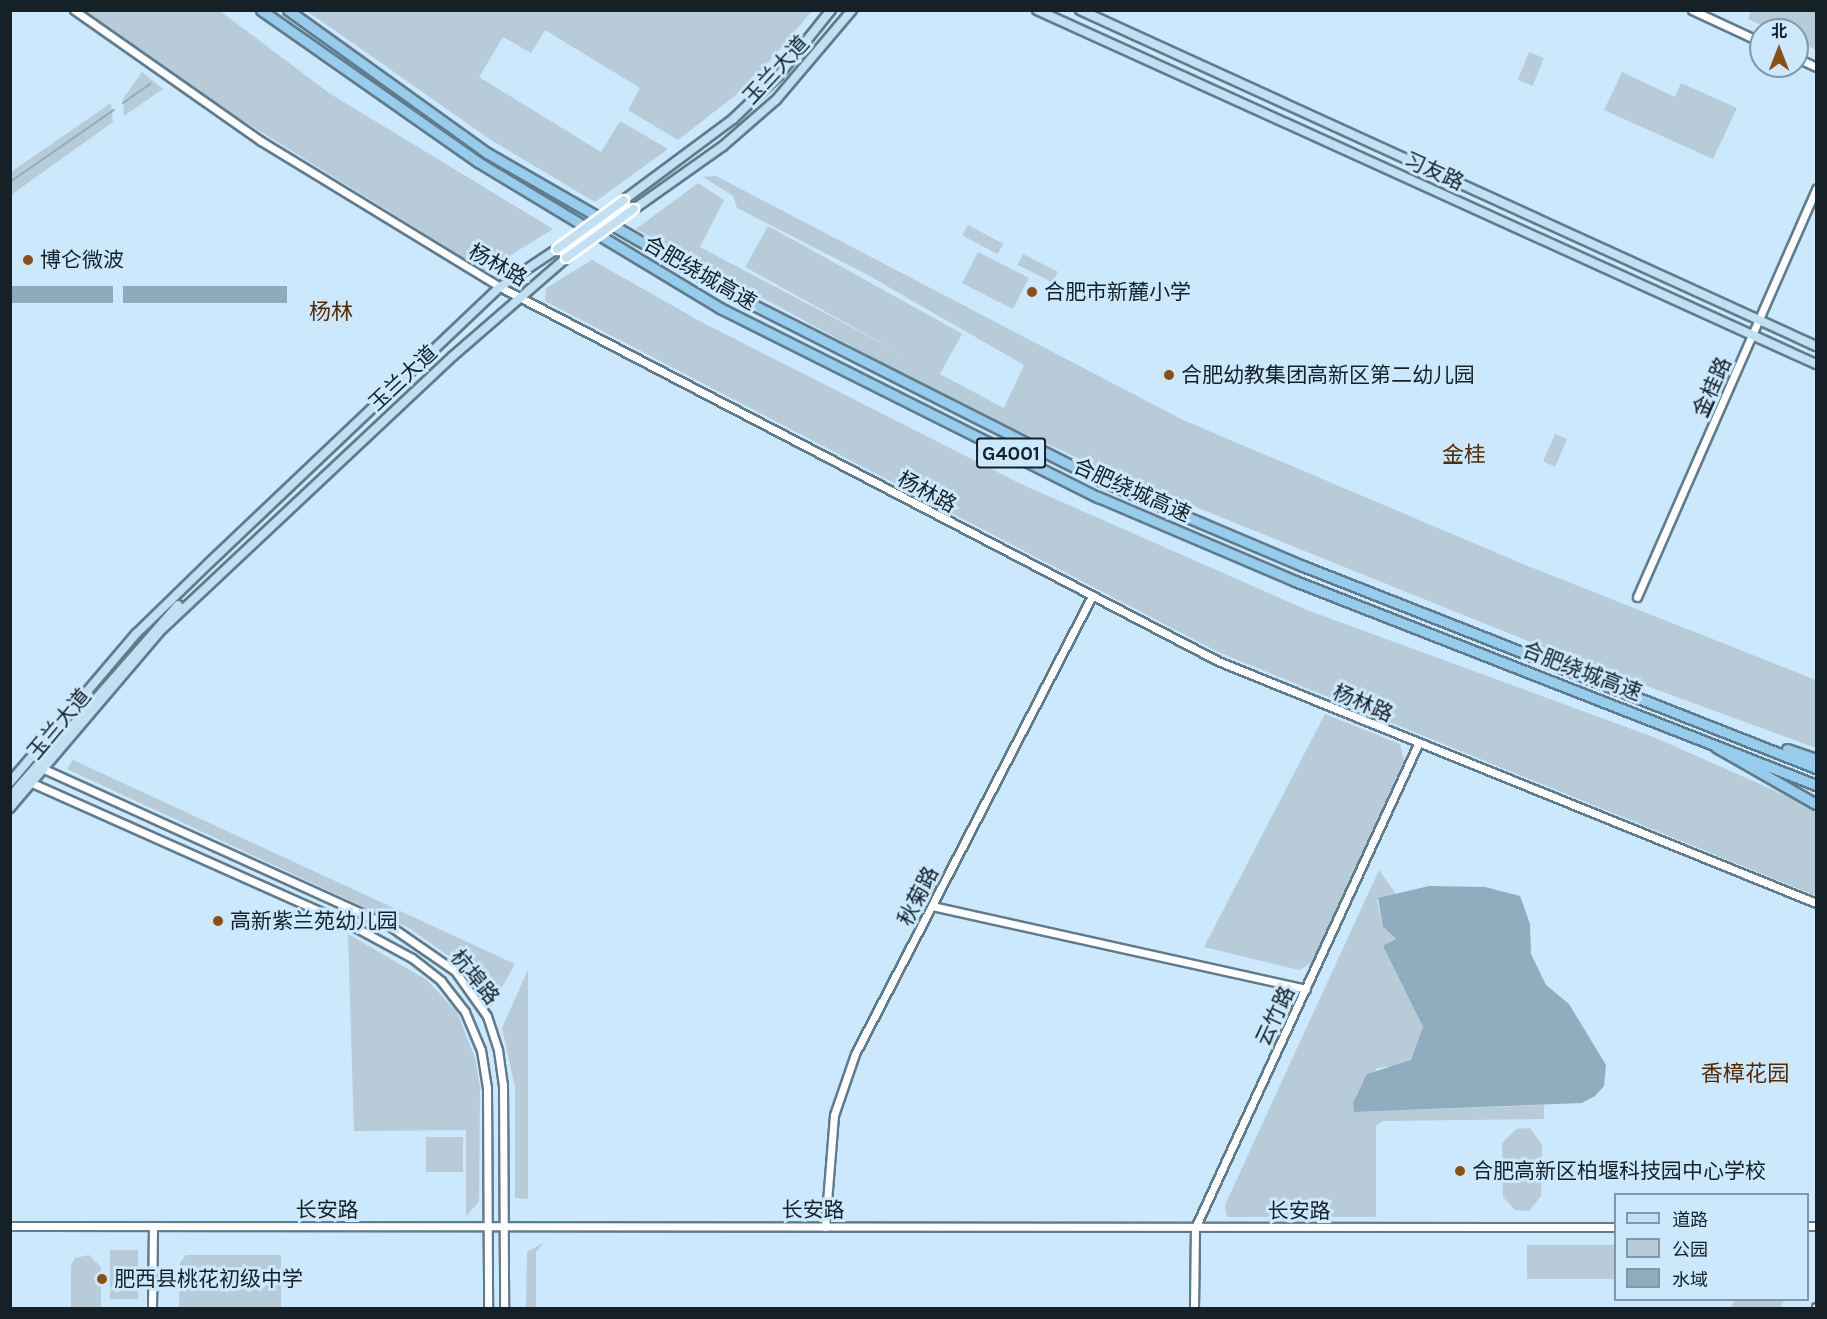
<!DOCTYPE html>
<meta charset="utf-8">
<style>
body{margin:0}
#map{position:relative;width:1827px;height:1319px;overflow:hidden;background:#cbe8fc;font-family:Karla,"Noto Sans SC",sans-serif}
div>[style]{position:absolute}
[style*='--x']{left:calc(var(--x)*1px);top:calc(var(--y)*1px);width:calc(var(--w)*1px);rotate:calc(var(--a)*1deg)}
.green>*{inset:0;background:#b8cbd8;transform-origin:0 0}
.forest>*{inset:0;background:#8eaabd;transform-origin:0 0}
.water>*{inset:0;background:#90acbf}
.stream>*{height:1.5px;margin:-0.75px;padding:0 0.75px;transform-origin:0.75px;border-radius:0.75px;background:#90acbf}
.roads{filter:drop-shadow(2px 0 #607b8c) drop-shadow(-2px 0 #607b8c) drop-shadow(0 2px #607b8c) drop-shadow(0 -2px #607b8c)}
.secondary>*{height:7px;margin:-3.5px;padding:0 3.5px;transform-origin:3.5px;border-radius:3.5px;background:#fff}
.primary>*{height:8px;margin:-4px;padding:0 4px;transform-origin:4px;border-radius:4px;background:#c1e0f4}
.highway>*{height:9px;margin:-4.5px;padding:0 4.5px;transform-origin:4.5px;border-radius:4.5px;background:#98cced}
.bridges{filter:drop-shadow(2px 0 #fff) drop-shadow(-2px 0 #fff) drop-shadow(0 2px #fff) drop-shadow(0 -2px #fff)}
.primary-bridge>*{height:8px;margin:-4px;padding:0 4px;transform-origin:4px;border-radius:4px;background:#c1e0f4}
.dots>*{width:16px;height:16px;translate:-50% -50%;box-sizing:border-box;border:3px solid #cbe8fc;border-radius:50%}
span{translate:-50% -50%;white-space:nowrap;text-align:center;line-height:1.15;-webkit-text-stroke:6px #cbe8fc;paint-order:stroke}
.shield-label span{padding:2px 4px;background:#cbe8fc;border:2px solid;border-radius:4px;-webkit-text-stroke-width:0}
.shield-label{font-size:20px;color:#152027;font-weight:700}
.street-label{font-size:21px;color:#152027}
.poi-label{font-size:21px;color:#152027}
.left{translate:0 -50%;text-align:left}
.neighbourhood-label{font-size:22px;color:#552a02}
.frame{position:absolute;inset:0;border:12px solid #152027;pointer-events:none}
.legend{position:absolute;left:1614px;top:1193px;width:195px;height:108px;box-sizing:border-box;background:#cbe8fc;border:2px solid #8298a7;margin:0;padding:8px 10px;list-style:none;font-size:18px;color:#152027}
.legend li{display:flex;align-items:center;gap:12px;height:30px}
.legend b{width:30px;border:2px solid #8298a7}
.north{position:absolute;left:1749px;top:18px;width:60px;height:60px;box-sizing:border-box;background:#cbe8fc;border:2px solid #8298a7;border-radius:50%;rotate:0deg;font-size:16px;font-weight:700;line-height:24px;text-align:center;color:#152027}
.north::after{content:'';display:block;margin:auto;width:21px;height:27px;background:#8d4e15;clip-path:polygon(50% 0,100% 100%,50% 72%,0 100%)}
</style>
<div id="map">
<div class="green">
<i style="clip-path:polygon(77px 11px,220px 11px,329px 93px,553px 229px,485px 271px,126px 48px)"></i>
<i style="clip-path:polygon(307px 11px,812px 11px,750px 84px,678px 140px,628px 110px,640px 88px,545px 30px,531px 53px,503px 37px,479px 77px,601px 152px,620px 121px,668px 149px,595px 202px,491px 140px)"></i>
<i style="clip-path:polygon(1751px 11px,1816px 11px,1816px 50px,1797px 41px,1797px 30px,1773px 30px,1748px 19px)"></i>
<i style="left:1529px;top:52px;width:16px;height:30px;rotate:22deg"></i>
<i style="clip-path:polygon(142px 72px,163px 89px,124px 116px,123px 99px)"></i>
<i style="clip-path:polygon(1622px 72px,1675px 97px,1681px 83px,1737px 108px,1713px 159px,1604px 110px)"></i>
<i style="clip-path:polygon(111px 103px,113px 122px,11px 195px,11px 172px)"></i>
<i style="clip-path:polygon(716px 176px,1183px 420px,1523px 564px,1816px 680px,1816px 748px,1570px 658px,1104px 470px,941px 395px,636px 229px,698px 183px,724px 200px,700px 247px,1004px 408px,1024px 365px,866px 274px,737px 208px,733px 196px,703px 177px)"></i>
<i style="left:968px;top:225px;width:40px;height:12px;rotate:28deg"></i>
<i style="left:768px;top:226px;width:222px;height:47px;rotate:29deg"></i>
<i style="left:978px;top:252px;width:57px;height:35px;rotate:27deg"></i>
<i style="left:1023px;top:254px;width:39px;height:12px;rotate:27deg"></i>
<i style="clip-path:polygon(592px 260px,705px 324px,1021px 484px,1307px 610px,1656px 738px,1816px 809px,1816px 896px,1218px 652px,545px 301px,546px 288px)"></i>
<i style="left:1555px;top:434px;width:13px;height:30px;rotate:23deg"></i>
<i style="clip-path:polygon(1325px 714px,1400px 744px,1404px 761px,1312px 962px,1299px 970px,1204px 947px)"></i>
<i style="clip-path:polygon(73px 760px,515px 964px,491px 1007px,464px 967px,409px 928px,67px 769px)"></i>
<i style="clip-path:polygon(1379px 870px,1396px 894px,1377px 900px,1383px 927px,1396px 940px,1383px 946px,1423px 1027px,1417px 1054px,1404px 1065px,1377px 1068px,1354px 1112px,1544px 1105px,1544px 1119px,1383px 1121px,1376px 1126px,1376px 1217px,1227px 1217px,1225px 1205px)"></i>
<i style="clip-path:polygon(348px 934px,427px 980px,457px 1012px,475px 1058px,480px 1087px,479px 1202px,466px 1216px,466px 1130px,354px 1131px)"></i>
<i style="clip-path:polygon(528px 970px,528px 1199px,515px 1198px,515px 1087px,502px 1028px)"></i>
<i style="clip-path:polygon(1530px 1128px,1542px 1145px,1541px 1196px,1529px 1211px,1515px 1210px,1503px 1197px,1502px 1143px,1516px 1129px)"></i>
<i style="left:426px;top:1137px;width:37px;height:35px"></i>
<i style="clip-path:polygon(543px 1243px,536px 1252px,536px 1308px,526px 1308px,527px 1252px)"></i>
<i style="left:1527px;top:1245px;width:88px;height:34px"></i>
<i style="left:110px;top:1250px;width:28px;height:49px"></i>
<i style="clip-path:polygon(89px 1255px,101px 1267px,101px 1308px,71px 1308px,71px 1266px,75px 1258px)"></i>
<i style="clip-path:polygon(186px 1255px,281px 1255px,281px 1308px,179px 1308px,180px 1263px)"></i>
<i style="clip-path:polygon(1735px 1300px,1784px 1300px,1780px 1308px,1731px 1308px)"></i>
</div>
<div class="forest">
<i style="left:11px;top:286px;width:102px;height:17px"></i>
<i style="left:123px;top:286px;width:164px;height:17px"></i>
</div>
<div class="water">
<i style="clip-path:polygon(1429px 886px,1485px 887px,1520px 896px,1530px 924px,1531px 954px,1546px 985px,1569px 1004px,1606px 1065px,1604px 1086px,1595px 1096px,1582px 1103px,1354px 1112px,1353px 1103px,1367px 1074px,1411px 1060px,1423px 1027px,1383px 946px,1396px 939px,1383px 927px,1378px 898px)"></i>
</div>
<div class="stream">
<i style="--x:123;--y:103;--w:33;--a:-35"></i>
<i style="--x:10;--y:182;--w:126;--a:-34.7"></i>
</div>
<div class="roads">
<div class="secondary">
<i style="--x:74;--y:10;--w:228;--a:35"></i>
<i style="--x:261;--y:141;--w:280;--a:31.4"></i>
<i style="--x:500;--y:287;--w:810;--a:27.51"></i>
<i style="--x:1218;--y:661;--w:645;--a:22.03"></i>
<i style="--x:1692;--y:10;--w:76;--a:24.9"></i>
<i style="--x:1797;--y:58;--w:21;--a:25"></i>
<i style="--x:1637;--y:597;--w:446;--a:-66.3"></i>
<i style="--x:44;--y:769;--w:380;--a:24.4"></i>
<i style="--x:390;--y:926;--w:79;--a:34.7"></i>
<i style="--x:455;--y:971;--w:55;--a:54.6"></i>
<i style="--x:487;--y:1016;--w:36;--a:72"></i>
<i style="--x:498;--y:1050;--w:34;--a:82"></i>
<i style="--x:503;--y:1084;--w:224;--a:89.7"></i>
<i style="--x:32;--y:783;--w:349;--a:24"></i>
<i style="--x:351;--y:925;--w:69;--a:28.4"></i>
<i style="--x:412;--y:958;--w:37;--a:38"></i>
<i style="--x:441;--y:981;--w:39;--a:52"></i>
<i style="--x:465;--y:1012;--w:41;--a:67.2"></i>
<i style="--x:481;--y:1050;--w:38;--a:81"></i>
<i style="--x:487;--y:1088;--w:220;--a:89.7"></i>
<i style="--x:932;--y:906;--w:383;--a:12.5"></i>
<i style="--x:10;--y:1226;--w:1606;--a:0.04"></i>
<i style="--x:1808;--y:1226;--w:8;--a:0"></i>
<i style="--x:825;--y:1227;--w:112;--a:-85.4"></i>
<i style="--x:834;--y:1115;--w:65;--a:-71"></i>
<i style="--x:855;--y:1054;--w:516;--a:-62.64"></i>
<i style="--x:152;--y:1308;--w:82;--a:-89.3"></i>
<i style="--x:1194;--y:1308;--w:80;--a:-89.3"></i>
<i style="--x:1195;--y:1228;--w:533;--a:-65.26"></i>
<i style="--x:1816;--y:1308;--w:1;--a:-90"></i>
</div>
<div class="primary">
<i style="--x:1037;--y:10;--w:856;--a:24.44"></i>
<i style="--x:1080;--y:10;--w:809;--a:24.54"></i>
<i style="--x:624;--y:200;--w:136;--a:-36.6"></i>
<i style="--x:733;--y:119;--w:62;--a:-43.7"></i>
<i style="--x:778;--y:76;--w:85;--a:-51.2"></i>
<i style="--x:634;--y:209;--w:109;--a:-35.3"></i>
<i style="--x:723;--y:146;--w:70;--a:-41"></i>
<i style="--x:776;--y:100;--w:118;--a:-49.8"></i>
<i style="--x:10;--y:782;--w:194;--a:-49.6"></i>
<i style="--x:136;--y:634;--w:102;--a:-44.2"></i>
<i style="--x:209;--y:563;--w:401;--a:-43.5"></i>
<i style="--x:500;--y:287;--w:69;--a:-33.7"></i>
<i style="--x:10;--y:797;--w:255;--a:-48.8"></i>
<i style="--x:10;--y:808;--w:231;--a:-49.7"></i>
<i style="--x:159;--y:632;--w:403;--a:-43.2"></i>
<i style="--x:453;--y:356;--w:150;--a:-40.9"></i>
</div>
<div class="highway">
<i style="--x:261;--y:10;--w:265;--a:35"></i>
<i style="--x:478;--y:162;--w:283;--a:31.1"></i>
<i style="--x:720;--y:308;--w:423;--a:26.6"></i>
<i style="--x:1098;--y:497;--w:214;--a:23.1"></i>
<i style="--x:1295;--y:581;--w:560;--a:21.38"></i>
<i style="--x:288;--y:10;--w:245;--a:35.7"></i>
<i style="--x:487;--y:153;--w:280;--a:29.9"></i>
<i style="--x:730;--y:293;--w:415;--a:26.8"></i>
<i style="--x:1100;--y:480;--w:220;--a:23"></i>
<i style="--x:1303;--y:566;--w:551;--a:21.49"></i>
<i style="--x:1716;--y:747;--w:115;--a:29.7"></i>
<i style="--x:1787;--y:749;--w:31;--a:19"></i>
</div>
</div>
<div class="bridges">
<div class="primary-bridge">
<i style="--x:557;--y:249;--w:83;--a:-36.2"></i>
<i style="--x:566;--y:258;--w:84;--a:-35.8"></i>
</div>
</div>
<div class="dots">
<i style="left:28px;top:260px;background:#8d4e15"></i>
<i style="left:1032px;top:292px;background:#8d4e15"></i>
<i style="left:1169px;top:375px;background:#8d4e15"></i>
<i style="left:218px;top:921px;background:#8d4e15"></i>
<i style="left:1460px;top:1171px;background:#8d4e15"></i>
<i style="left:102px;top:1279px;background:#8d4e15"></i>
</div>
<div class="shield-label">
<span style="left:1011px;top:453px">G4001</span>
</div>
<div class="street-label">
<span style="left:776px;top:70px;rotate:-47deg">玉兰大道</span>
<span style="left:1434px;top:171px;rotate:24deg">习友路</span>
<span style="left:498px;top:265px;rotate:29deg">杨林路</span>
<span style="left:700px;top:273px;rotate:30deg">合肥绕城高速</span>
<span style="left:403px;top:378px;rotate:-43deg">玉兰大道</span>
<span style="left:1712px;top:387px;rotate:-66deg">金桂路</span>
<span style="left:1132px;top:490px;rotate:24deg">合肥绕城高速</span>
<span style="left:927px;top:492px;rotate:28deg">杨林路</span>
<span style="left:1582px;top:671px;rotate:21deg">合肥绕城高速</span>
<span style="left:1363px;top:703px;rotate:23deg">杨林路</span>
<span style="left:59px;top:724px;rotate:-50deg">玉兰大道</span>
<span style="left:918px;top:896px;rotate:-63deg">秋菊路</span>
<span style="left:475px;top:977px;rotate:51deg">杭埠路</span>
<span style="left:1275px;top:1016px;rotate:-65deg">云竹路</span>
<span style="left:327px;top:1210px">长安路</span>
<span style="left:813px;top:1210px">长安路</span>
<span style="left:1299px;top:1211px">长安路</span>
</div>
<div class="poi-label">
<span class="left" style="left:40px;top:260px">博仑微波</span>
<span class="left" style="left:1044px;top:292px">合肥市新麓小学</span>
<span class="left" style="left:1181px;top:375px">合肥幼教集团高新区第二幼儿园</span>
<span class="left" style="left:230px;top:921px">高新紫兰苑幼儿园</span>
<span class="left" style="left:1472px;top:1171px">合肥高新区柏堰科技园中心学校</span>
<span class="left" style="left:114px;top:1279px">肥西县桃花初级中学</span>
</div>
<div class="neighbourhood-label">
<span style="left:331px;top:313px">杨林</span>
<span style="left:1464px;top:456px">金桂</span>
<span style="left:1745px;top:1075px">香樟花园</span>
</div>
<div class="frame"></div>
<ul class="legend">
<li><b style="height:8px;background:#c1e0f4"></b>道路</li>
<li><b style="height:16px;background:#b8cbd8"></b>公园</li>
<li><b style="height:16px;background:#90acbf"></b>水域</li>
</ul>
<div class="north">北</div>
</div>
